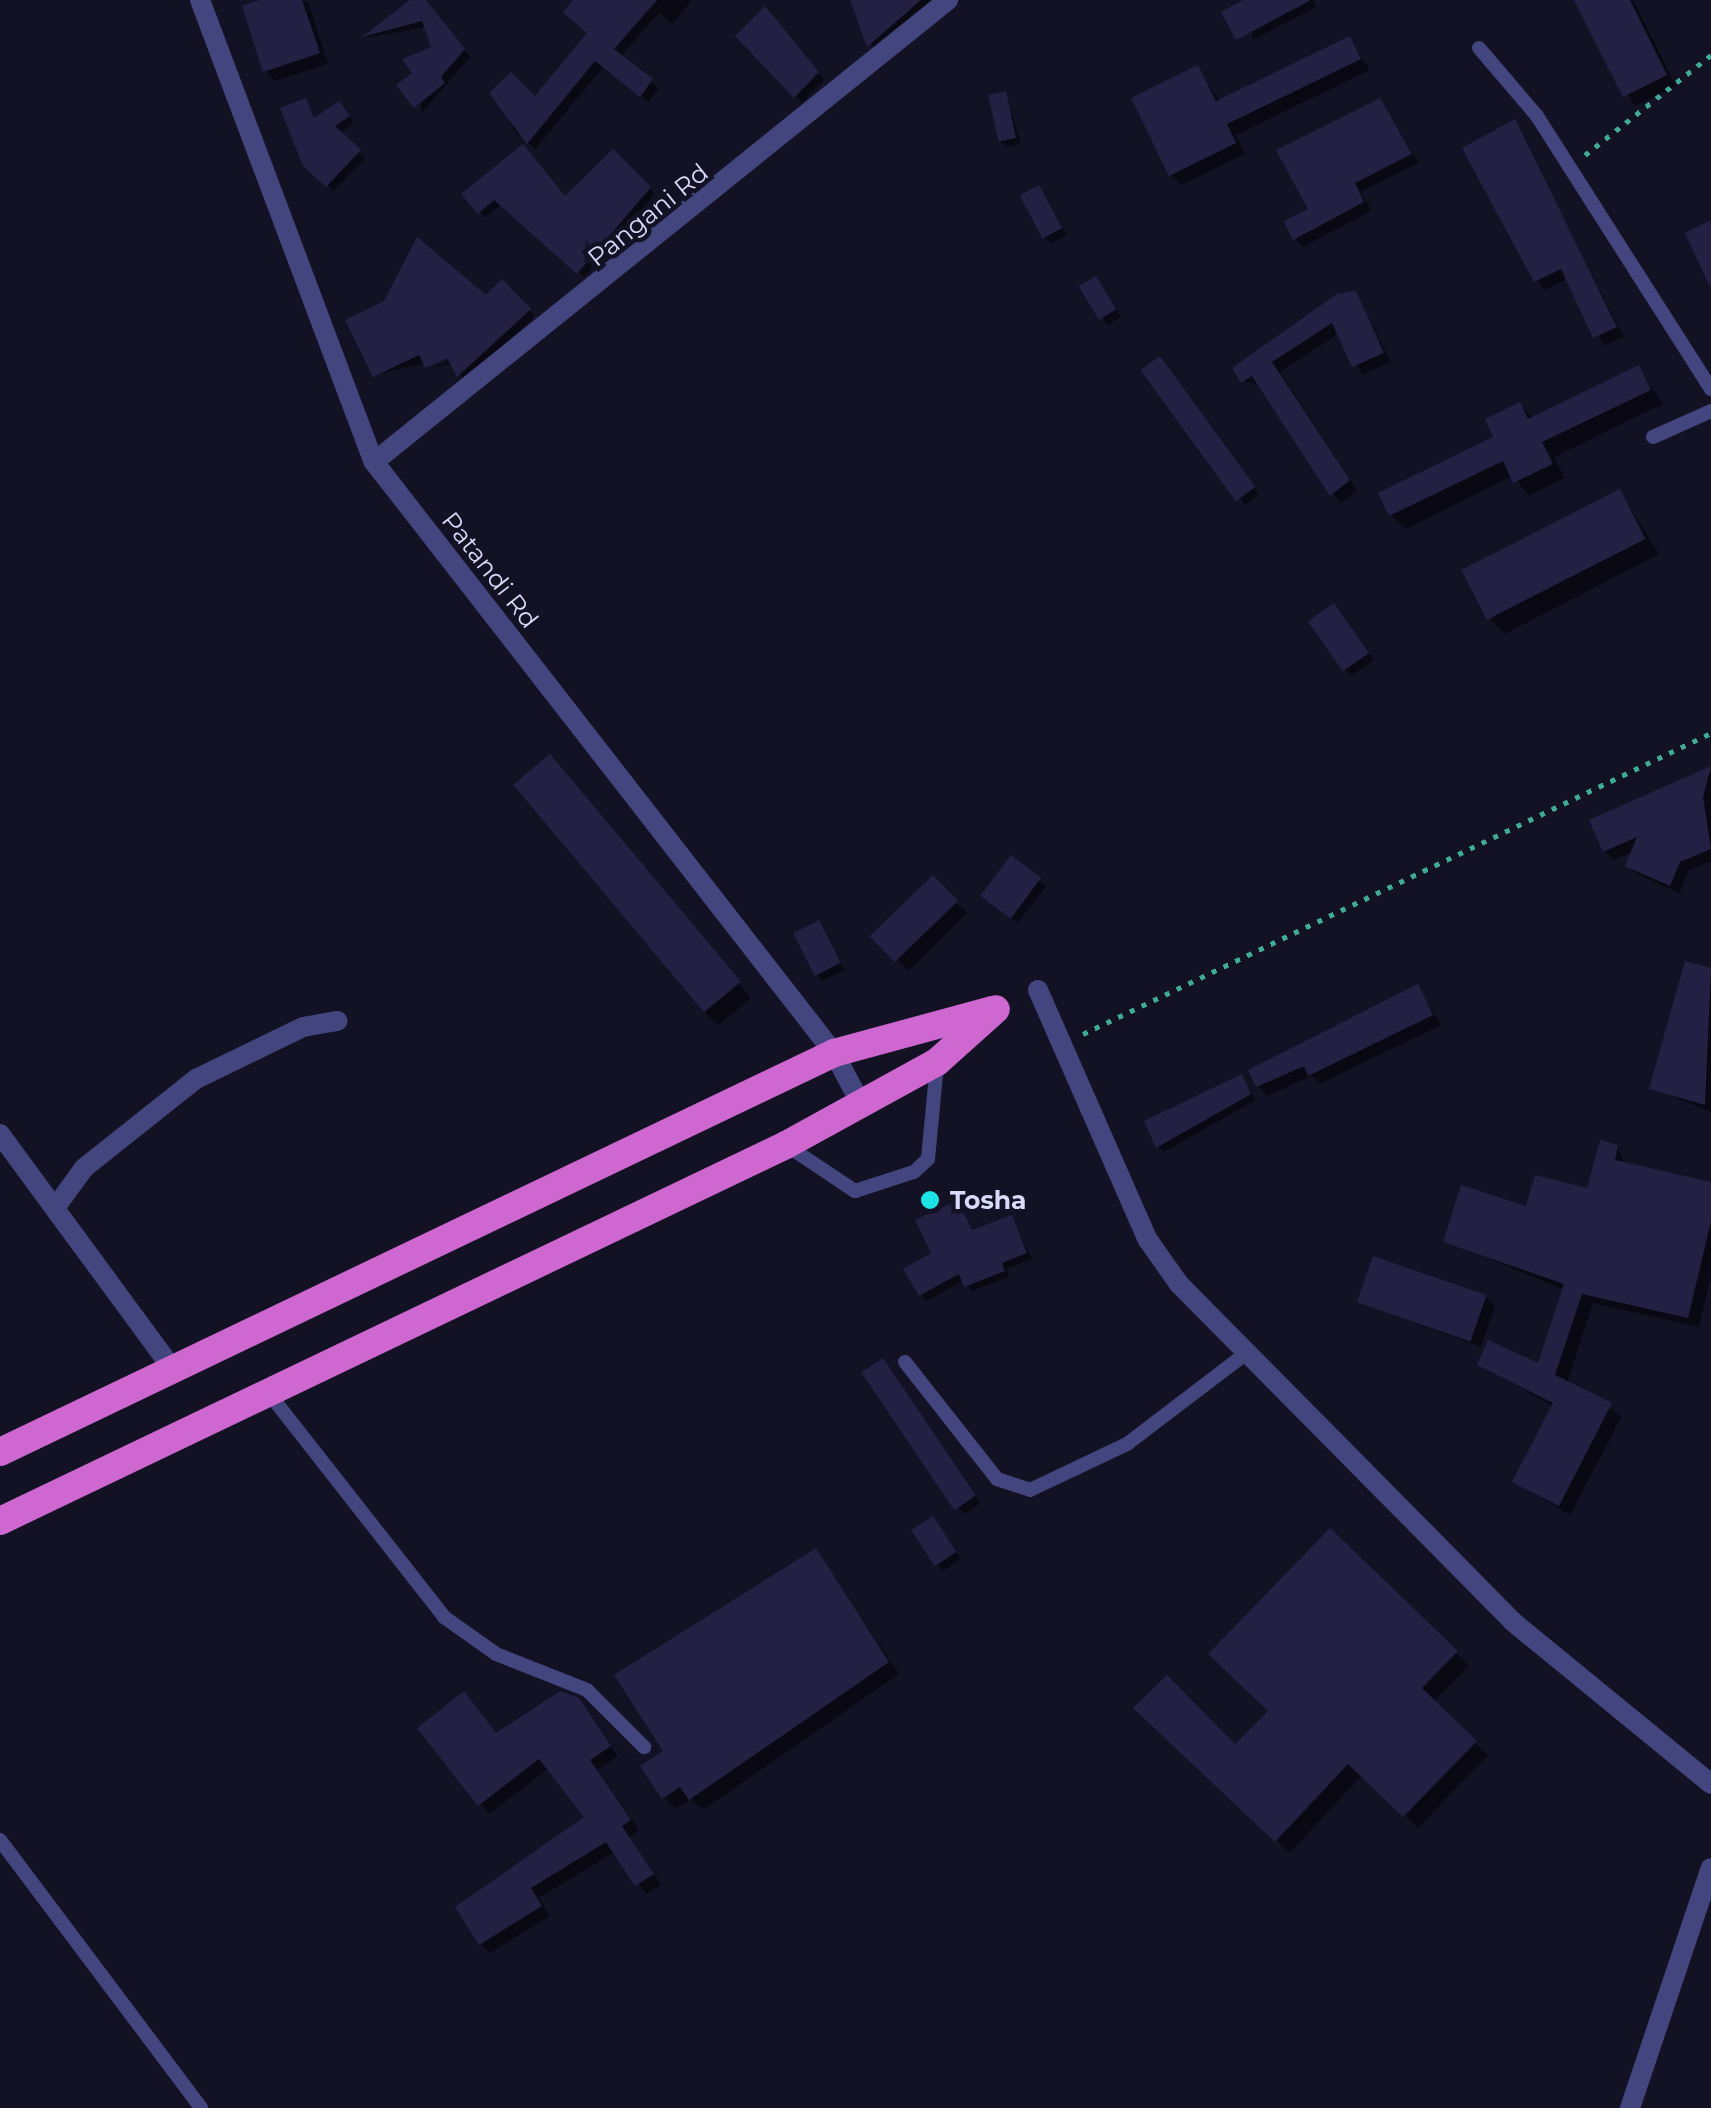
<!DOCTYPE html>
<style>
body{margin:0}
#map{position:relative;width:1711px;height:2108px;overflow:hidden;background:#131225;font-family:Montserrat,sans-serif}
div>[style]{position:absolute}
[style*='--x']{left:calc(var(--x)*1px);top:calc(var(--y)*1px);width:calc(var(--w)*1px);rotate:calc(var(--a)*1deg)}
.shadow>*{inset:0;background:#0007;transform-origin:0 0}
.building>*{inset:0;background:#242043;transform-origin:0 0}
.path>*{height:5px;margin-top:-2.5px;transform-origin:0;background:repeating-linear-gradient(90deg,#3eab99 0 5px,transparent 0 13px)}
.service>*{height:14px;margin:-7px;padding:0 7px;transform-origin:7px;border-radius:7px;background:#43467e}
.minor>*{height:20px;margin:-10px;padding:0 10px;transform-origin:10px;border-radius:10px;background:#43467e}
.tertiary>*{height:20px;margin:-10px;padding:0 10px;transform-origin:10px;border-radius:10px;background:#43467e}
.trunk>*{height:28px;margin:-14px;padding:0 14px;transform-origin:14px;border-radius:14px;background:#ce68d0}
.dots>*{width:28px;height:28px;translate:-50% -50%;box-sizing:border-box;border:5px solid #131225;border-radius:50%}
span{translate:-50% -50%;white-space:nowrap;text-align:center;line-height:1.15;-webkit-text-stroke:9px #131225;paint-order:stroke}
.street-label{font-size:25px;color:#dadafb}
.poi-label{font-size:25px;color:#dadafb;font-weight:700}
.left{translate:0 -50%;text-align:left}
</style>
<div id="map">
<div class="shadow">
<i style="clip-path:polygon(268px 0,308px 1px,328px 64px,275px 81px,265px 70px)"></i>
<i style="clip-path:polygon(414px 0,425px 0,470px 57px,422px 113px,416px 73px,434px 48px,427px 27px,366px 38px)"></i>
<i style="clip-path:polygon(576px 0,692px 0,672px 24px,659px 13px,620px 57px,659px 88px,648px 102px,604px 66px,535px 149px,512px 129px,590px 34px)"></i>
<i style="clip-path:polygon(850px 0,938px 0,876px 52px)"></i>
<i style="clip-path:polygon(1248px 0,1313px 0,1316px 7px,1253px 40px)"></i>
<i style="clip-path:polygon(1577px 0,1633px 0,1676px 86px,1635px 106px)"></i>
<i style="clip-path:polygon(765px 10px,824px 80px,802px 103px,738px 36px)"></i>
<i style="clip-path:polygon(1349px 39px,1370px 70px,1236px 135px,1245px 154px,1181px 185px,1171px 174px,1198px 68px,1220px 102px)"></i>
<i style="clip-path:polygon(1006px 94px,1021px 144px,1006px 147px,999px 140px)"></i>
<i style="clip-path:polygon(305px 101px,316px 119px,345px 110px,354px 123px,339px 133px,365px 158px,334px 191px,305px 165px)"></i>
<i style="clip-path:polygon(1380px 101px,1419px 163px,1361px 192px,1371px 211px,1303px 247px,1295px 238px)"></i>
<i style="clip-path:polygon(1514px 122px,1624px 337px,1604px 346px,1568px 279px,1545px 290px,1536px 280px)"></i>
<i style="clip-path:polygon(613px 152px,655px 194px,584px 277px,502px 204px,485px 218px,465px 194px,566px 199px)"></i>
<i style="clip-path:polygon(1038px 189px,1067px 235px,1052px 243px,1045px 237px)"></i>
<i style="left:1096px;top:279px;width:45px;height:16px;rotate:56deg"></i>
<i style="clip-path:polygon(502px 283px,535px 316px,465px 381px,453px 363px,430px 369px,459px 355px,375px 375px,386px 303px,486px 298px)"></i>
<i style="clip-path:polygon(1355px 293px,1391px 362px,1363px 375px,1339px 333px,1280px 372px,1357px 490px,1341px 504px,1260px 385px,1243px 381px)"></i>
<i style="clip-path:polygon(1166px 365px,1259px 494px,1245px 505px,1144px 370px)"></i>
<i style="clip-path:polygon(1638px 368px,1663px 404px,1554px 457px,1565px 478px,1529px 496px,1513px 476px,1406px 529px,1391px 515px,1496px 438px,1520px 405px,1534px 419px)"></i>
<i style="clip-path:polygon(1620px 492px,1659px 554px,1505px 634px,1491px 620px)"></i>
<i style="clip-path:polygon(1340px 612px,1374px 660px,1351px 676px,1345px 670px)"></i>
<i style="clip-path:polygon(564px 772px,751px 998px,718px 1026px,704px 1012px)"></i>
<i style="clip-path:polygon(1711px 773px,1711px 861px,1689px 870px,1679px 893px,1637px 874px,1628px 866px,1634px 851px,1614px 860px,1605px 851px,1592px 821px)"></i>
<i style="left:933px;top:879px;width:48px;height:82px;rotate:45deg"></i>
<i style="clip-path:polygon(1039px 880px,1046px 886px,1018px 923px,990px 902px)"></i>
<i style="clip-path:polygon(818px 923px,845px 970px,823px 981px,817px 975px)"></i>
<i style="clip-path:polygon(1686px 964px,1711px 970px,1711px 1112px,1652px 1088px)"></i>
<i style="clip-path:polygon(1417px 987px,1441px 1025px,1320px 1084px,1312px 1076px,1267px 1096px,1258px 1086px)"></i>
<i style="clip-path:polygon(1242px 1077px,1256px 1100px,1164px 1152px,1158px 1146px)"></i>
<i style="clip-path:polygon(1617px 1147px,1626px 1165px,1711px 1184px,1711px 1276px,1699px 1327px,1593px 1303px,1567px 1383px,1622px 1416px,1570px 1515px,1515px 1482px,1554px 1407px,1480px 1365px,1539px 1366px,1565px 1290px,1446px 1241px,1589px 1191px)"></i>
<i style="clip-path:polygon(957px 1203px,974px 1232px,1012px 1218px,1032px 1259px,1006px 1269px,1009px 1277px,972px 1291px,964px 1280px,927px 1301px,921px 1295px)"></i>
<i style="clip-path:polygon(1486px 1297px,1495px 1306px,1481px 1347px,1358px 1302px)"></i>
<i style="clip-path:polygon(889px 1368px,981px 1503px,965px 1514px,959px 1508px)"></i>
<i style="clip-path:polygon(933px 1519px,961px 1559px,943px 1571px,936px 1564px)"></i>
<i style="clip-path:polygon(1330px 1532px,1469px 1666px,1433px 1702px,1488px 1755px,1418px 1828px,1362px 1775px,1290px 1853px,1136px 1708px,1235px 1747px,1271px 1712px)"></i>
<i style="clip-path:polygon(816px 1551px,899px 1674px,703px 1810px,691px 1799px,675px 1809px,664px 1797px,666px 1751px)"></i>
<i style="clip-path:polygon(577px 1700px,618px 1756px,597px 1770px,639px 1830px,629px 1837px,661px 1885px,646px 1894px,615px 1852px,539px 1898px,550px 1916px,490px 1953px,481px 1944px,587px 1818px,549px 1768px,489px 1814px,480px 1804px,497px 1735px)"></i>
</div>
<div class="building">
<i style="clip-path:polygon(260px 0,302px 0,320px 53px,263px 72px,242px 6px)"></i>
<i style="clip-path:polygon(410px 0,426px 0,465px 49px,441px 77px,445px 83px,414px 108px,396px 85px,412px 73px,402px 59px,431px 47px,422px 21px,362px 37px)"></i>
<i style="clip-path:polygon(573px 0,657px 0,614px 49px,653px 79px,640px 97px,595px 61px,527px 144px,489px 93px,511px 72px,535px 96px,587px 33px,563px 12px)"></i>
<i style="clip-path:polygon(850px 0,921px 0,867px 47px)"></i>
<i style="clip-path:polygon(1243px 0,1311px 0,1236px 40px,1221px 12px)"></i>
<i style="clip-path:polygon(1574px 0,1630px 0,1667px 75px,1623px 97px)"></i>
<i style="clip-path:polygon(765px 6px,819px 72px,794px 98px,735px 36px)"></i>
<i style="clip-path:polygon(1350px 36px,1361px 59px,1227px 124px,1236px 143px,1169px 176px,1131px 98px,1198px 65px,1216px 101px)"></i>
<i style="left:1006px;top:91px;width:48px;height:18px;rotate:78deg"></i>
<i style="clip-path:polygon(306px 98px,314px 118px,339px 101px,350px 116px,335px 126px,361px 150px,326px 187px,303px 166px,280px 108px)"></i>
<i style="clip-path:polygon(1380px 98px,1412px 154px,1355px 183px,1364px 202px,1293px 240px,1284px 221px,1308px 209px,1276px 150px)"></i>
<i style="clip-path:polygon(1515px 119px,1617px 327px,1593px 338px,1561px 269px,1534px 282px,1462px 148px)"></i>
<i style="clip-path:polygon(523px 144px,565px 196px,613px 149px,651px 187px,577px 274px,494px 200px,478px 214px,461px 194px)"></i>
<i style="left:1039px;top:185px;width:49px;height:22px;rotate:62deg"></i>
<i style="clip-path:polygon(1711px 220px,1711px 289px,1685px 233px)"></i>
<i style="clip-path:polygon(417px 237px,486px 295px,502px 279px,531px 309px,457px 377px,447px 358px,425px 368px,419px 355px,373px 377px,345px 320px,384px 301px)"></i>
<i style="left:1096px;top:276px;width:39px;height:20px;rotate:59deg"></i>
<i style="clip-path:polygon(1356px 291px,1384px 353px,1352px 367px,1332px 323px,1272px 362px,1350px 480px,1330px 496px,1252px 376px,1241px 383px,1232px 368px,1337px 294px)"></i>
<i style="left:1160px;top:356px;width:162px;height:24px;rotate:54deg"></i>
<i style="clip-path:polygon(1639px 365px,1651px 390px,1542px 442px,1553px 464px,1513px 483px,1503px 461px,1389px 516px,1378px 493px,1493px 437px,1485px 419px,1520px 402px,1528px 419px)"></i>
<i style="left:1620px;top:489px;width:56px;height:178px;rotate:63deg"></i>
<i style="left:1334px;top:603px;width:61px;height:32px;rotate:55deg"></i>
<i style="left:550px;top:754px;width:297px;height:48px;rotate:50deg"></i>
<i style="clip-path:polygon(1711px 766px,1703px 797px,1711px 849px,1680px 862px,1670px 886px,1625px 866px,1637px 837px,1603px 852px,1589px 820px)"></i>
<i style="left:1011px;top:855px;width:38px;height:51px;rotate:37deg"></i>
<i style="left:933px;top:875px;width:36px;height:88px;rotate:46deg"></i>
<i style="left:819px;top:920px;width:48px;height:29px;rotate:63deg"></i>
<i style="clip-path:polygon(1685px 961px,1711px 968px,1705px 1105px,1649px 1089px)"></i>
<i style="clip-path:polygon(1418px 984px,1433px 1015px,1308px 1076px,1304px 1066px,1256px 1087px,1248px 1070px)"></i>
<i style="clip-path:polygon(1242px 1074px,1251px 1094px,1156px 1148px,1144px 1121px)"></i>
<i style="clip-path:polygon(1600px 1140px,1618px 1145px,1615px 1160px,1711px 1182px,1711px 1221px,1688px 1318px,1582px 1294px,1555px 1375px,1612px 1403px,1559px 1506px,1512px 1482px,1553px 1403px,1477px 1365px,1488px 1340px,1538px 1363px,1564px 1284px,1443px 1242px,1461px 1185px,1526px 1206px,1535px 1175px,1587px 1188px)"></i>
<i style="clip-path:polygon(958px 1200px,972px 1230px,1012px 1215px,1027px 1253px,1002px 1263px,1005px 1271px,964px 1287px,959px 1274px,919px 1296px,903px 1269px,931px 1253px,915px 1220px)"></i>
<i style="left:1373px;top:1256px;width:120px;height:49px;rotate:19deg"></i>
<i style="left:883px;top:1358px;width:166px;height:26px;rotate:56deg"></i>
<i style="left:933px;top:1516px;width:43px;height:26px;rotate:57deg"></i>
<i style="clip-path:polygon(1330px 1528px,1458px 1651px,1422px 1688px,1477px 1741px,1403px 1817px,1348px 1764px,1275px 1842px,1133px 1708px,1167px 1675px,1235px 1744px,1268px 1711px,1208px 1654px)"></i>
<i style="clip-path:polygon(816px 1548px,889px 1662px,689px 1800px,680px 1787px,662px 1799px,640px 1766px,663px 1751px,614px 1675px)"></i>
<i style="clip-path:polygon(464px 1691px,496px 1733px,560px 1691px,579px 1698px,611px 1746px,590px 1760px,631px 1820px,622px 1826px,654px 1874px,635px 1886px,606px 1842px,531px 1888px,542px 1906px,479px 1945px,455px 1907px,584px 1817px,539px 1759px,478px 1806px,417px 1728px)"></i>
</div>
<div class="path">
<i style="--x:1585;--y:155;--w:161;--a:-38.4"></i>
<i style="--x:1083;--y:1034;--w:696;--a:-25.61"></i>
</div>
<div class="service">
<i style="--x:1479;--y:48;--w:89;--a:49.5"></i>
<i style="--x:1537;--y:116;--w:324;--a:57.5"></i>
<i style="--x:1653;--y:437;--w:64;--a:-24.1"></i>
<i style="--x:786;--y:1145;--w:83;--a:33.7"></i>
<i style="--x:855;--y:1191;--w:62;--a:-17.9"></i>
<i style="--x:914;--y:1172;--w:19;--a:-43"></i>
<i style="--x:928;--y:1159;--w:96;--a:-84.6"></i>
<i style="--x:905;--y:1362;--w:149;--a:51.8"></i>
<i style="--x:997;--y:1479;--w:35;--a:18"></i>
<i style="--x:1030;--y:1490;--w:107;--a:-25.4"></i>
<i style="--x:1127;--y:1444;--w:148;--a:-37.3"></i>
<i style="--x:271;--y:1396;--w:281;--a:51.9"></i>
<i style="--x:444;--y:1617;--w:64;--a:35.4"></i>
<i style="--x:496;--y:1654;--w:98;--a:21.6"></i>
<i style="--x:587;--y:1690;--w:81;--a:45"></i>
<i style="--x:0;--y:1840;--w:335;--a:53.1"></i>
</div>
<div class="minor">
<i style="--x:374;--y:462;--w:737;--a:-38.83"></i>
<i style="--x:1038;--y:990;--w:273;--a:66.3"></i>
<i style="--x:1148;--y:1240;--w:54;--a:54.8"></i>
<i style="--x:1179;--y:1284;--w:474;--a:45.3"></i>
<i style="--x:1512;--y:1621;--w:257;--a:39.3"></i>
<i style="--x:0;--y:1134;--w:289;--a:53.7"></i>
<i style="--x:55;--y:1208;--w:49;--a:-54.1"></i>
<i style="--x:84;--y:1168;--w:143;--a:-38.5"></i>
<i style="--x:196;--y:1079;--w:119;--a:-25.9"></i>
<i style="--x:303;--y:1027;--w:35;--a:-10"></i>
<i style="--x:1630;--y:2108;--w:253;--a:-71.4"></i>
</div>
<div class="tertiary">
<i style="--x:200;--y:0;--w:494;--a:69.4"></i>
<i style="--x:374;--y:462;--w:749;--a:52.1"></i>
<i style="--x:834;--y:1053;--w:58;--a:62.1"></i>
</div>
<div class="trunk">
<i style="--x:0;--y:1452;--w:925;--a:-25.57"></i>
<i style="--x:834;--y:1053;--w:164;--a:-15.2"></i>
<i style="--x:0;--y:1521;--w:871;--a:-25.57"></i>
<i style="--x:786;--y:1145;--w:172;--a:-28.8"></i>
<i style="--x:937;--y:1062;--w:79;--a:-41.9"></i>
</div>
<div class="dots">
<i style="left:930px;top:1200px;background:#1de4e4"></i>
</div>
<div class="street-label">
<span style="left:648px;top:215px;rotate:-39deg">Pangani Rd</span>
<span style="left:490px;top:570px;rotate:52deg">Patandi Rd</span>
</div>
<div class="poi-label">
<span class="left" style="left:950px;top:1200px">Tosha</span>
</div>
</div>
